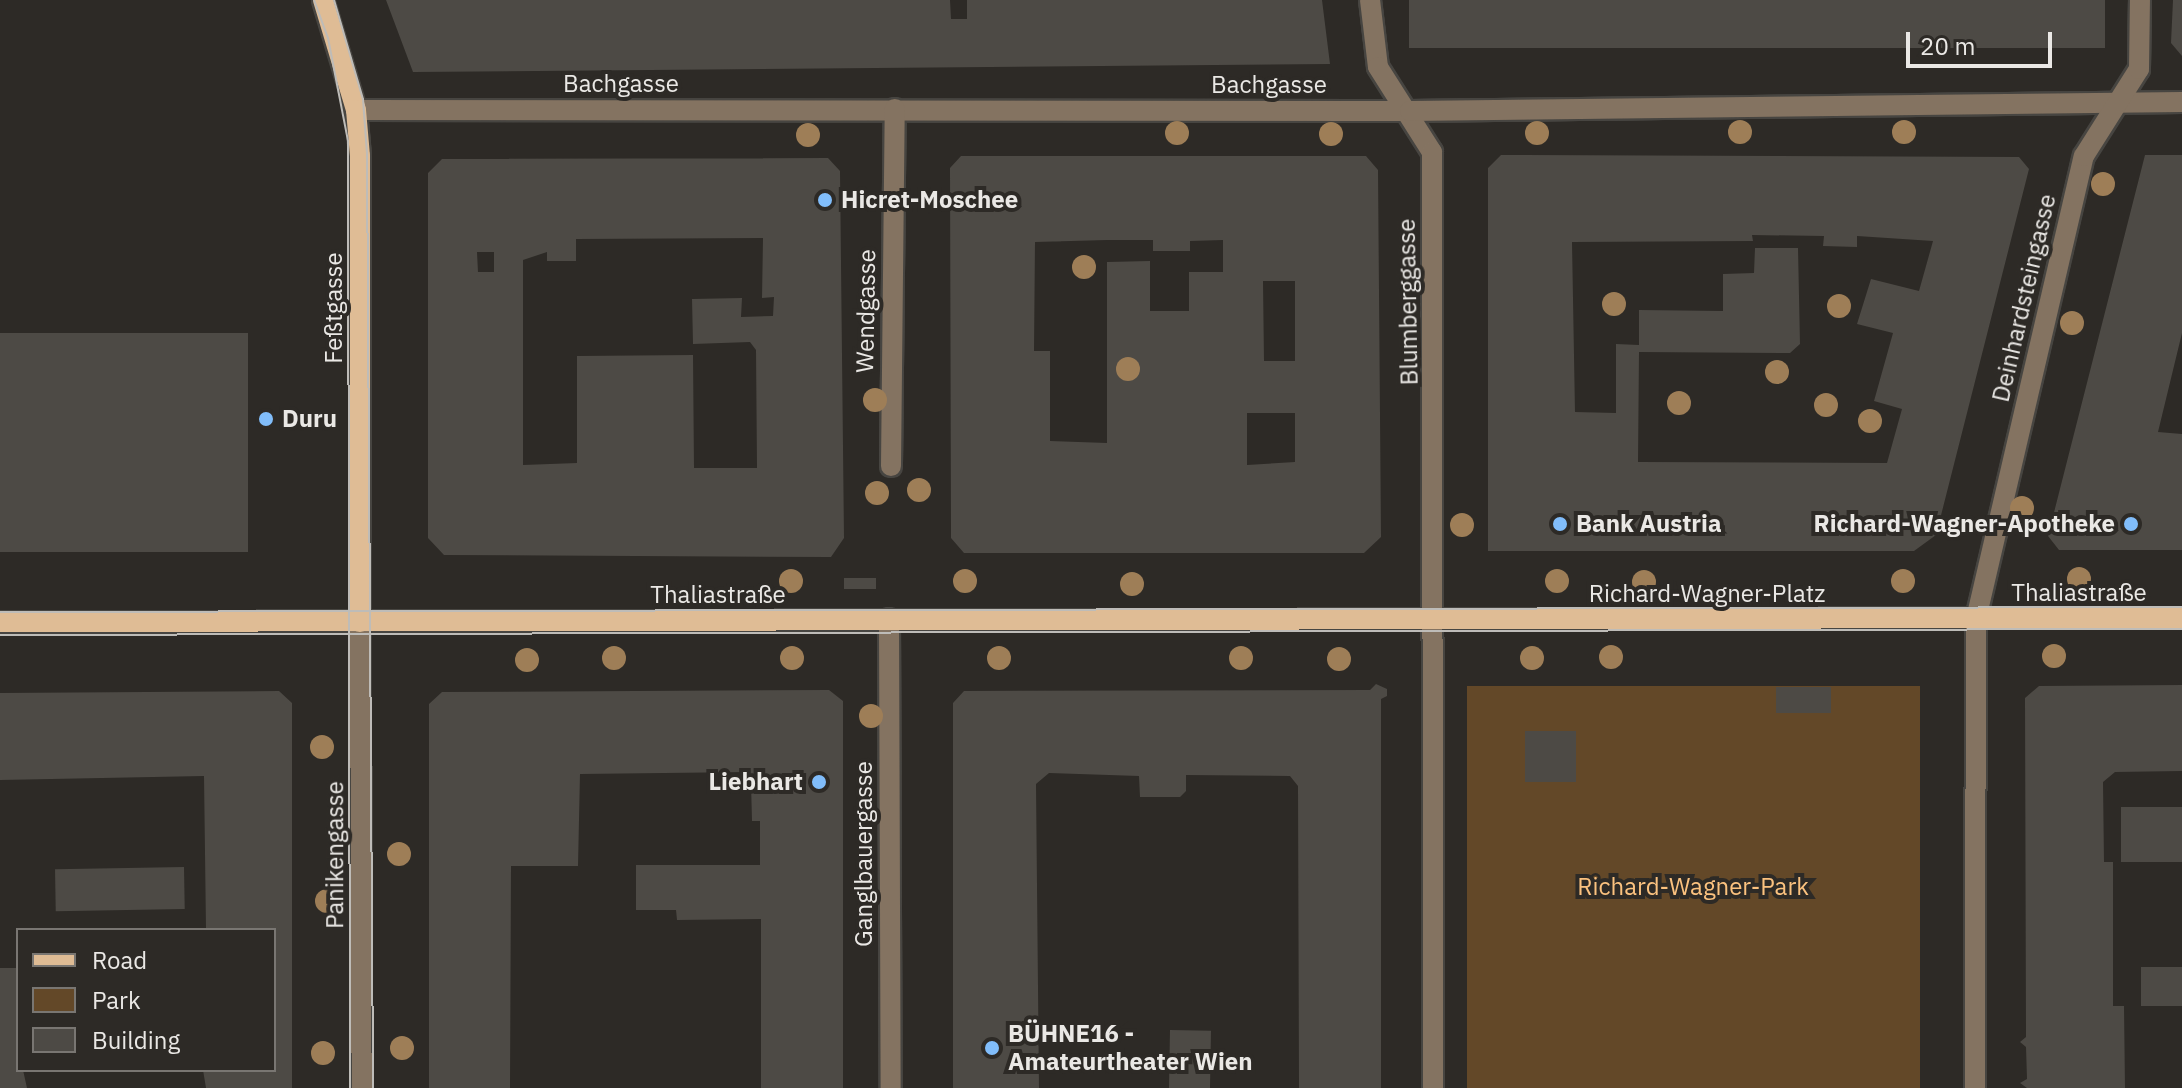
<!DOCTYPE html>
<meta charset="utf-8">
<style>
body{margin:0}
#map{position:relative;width:2182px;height:1088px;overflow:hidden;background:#2d2a26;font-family:"IBM Plex Sans",sans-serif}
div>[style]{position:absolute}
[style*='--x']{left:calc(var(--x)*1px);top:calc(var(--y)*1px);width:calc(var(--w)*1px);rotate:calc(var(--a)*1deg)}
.green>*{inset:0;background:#634828;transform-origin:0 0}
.building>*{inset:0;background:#4d4a45;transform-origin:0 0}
.roads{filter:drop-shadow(2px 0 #474541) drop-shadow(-2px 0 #474541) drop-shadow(0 2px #474541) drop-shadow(0 -2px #474541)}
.minor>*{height:20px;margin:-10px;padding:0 10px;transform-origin:10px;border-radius:10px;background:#847361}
.major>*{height:20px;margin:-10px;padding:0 10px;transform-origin:10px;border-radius:10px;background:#dfbc95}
.tram>*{height:2px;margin:-1px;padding:0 1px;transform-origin:1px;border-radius:1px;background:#bebcb8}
.trees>*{width:24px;height:24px;margin:-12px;border-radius:50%;background:#9e7e57}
.dots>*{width:22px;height:22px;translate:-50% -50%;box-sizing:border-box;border:4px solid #2d2a26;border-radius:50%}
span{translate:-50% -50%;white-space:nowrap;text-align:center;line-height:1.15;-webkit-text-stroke:8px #2d2a26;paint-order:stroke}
.street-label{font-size:24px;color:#eae8e5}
.poi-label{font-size:24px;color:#eae8e5;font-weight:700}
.left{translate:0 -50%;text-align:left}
.right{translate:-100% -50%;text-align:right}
.park-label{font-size:24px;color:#fbc27f}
.legend{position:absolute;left:16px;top:928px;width:260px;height:144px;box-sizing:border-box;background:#2d2a26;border:2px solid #797672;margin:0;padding:10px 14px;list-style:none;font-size:24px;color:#eae8e5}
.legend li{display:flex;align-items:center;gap:16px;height:40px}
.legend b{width:40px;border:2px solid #797672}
.scale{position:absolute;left:1906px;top:32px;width:146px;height:36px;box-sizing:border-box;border:4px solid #eae8e5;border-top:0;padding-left:10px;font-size:24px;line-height:28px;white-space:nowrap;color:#eae8e5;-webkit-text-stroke:6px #2d2a26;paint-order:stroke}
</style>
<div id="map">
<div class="green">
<i style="left:1467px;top:686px;width:453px;height:402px"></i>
</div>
<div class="building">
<i style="clip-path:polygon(386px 0,950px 0,951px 19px,967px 19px,967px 0,1322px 0,1330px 64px,413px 72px)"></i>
<i style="left:1409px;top:0;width:696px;height:48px"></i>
<i style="clip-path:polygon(2173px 0,2182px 0,2182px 56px,2171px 43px)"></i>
<i style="clip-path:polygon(evenodd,1501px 155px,2019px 157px,2029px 169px,1936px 535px,1914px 551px,1488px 551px,1488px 168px,1501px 155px,1752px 235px,1824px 236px,1823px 246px,1857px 247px,1857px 236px,1933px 241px,1919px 291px,1871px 279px,1857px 324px,1893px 333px,1874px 401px,1902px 409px,1887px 463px,1638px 462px,1639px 352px,1790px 353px,1800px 344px,1798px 248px,1755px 248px,1754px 273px,1723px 274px,1723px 311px,1639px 310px,1639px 345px,1616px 344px,1616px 413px,1575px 412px,1572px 242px,1753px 241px,1752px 235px)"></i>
<i style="clip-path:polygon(2145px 155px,2182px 155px,2182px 333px,2158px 432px,2182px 434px,2182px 550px,2059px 550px,2048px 536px)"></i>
<i style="clip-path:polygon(evenodd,961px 156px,1366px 156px,1378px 170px,1381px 537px,1364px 553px,964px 553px,951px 538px,950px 168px,961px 156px,1107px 240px,1153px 240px,1153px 251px,1190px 251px,1190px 241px,1223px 240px,1223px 272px,1189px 272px,1189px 311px,1150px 311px,1150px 261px,1107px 262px,1107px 443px,1050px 441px,1050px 351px,1034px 351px,1035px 242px,1107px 240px,961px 156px,1263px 281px,1295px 281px,1295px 361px,1264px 361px,1263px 281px,961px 156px,1247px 413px,1295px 413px,1295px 462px,1247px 465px,1247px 413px)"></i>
<i style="clip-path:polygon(evenodd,828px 158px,840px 171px,844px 538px,831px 557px,444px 555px,428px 538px,428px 173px,442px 159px,828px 158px,763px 238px,762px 298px,774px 297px,773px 316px,741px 317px,742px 298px,692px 299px,693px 344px,750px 342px,756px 350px,757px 468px,694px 468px,693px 355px,577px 356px,577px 463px,523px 465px,523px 260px,547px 252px,547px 261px,576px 261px,576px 239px,763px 238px,828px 158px,477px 252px,494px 252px,494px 272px,478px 272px,477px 252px)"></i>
<i style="left:248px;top:333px;width:219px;height:248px;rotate:90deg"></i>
<i style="left:844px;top:578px;width:32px;height:11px"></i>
<i style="clip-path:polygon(1376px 684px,1387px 689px,1387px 696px,1381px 699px,1381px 1088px,1299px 1088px,1298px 786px,1290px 776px,1186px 775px,1186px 791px,1180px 797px,1140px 797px,1139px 776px,1049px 773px,1036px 784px,1039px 1088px,953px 1088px,953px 703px,964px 691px,1370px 690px)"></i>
<i style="clip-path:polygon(2182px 685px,2182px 771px,2115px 772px,2103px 782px,2104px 862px,2113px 862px,2113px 1006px,2124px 1006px,2125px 1088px,2027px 1088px,2020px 1083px,2027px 1079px,2026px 1047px,2020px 1042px,2026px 1037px,2025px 698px,2039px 686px)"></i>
<i style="left:1831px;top:687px;width:26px;height:55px;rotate:90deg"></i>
<i style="clip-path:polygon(829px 690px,843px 701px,843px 1088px,761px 1088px,761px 919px,677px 920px,676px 910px,636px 910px,636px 865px,760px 865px,760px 821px,752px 821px,751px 784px,760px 783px,748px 772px,580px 774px,578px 866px,511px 866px,510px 1088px,429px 1088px,429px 704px,442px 692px)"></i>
<i style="clip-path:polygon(279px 691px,292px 703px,292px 1088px,206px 1088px,203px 1070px,274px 1070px,274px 930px,206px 930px,204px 776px,0 780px,0 693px)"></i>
<i style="left:1525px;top:731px;width:51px;height:51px"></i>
<i style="left:2121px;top:807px;width:61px;height:55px"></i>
<i style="left:184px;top:867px;width:42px;height:129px;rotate:89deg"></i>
<i style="left:2182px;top:967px;width:39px;height:41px;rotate:90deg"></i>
<i style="clip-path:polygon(0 968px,18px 968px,18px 1070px,23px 1070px,27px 1088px,0 1088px)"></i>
<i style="left:1170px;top:1030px;width:41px;height:58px;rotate:1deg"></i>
</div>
<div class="roads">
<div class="minor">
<i style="--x:1370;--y:0;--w:67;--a:83.2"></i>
<i style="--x:1378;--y:67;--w:101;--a:57.6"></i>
<i style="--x:1432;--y:152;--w:936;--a:89.94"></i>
<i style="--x:356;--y:110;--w:1054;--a:0.05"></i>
<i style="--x:1410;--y:111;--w:772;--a:-0.67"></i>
<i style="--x:891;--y:466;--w:357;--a:-89.4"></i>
<i style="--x:889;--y:619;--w:469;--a:89.8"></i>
<i style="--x:360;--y:622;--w:466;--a:89.8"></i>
<i style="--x:1975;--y:1088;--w:469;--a:-89.9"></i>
<i style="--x:1976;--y:619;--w:475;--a:-76.9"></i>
<i style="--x:2084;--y:156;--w:103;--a:-57.7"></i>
<i style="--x:2139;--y:69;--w:69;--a:-89.2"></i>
</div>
<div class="major">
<i style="--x:323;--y:0;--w:115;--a:73.3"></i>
<i style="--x:356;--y:110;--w:46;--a:85"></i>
<i style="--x:360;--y:156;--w:466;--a:90"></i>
<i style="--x:0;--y:622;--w:2182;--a:-0.11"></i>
</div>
</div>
<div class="tram">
<i style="--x:314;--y:0;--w:40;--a:69.8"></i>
<i style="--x:328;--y:38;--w:105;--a:79"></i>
<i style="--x:348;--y:141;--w:947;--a:89.88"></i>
<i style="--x:334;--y:0;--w:103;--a:73.7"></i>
<i style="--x:363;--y:99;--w:54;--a:85.8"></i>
<i style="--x:367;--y:153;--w:935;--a:89.63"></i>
<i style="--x:0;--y:612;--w:2182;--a:-0.13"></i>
<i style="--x:0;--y:635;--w:2182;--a:-0.16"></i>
</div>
<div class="trees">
<i style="left:1740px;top:132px"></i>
<i style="left:1904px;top:132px"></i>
<i style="left:1177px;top:133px"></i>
<i style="left:1537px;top:133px"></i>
<i style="left:1331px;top:134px"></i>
<i style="left:808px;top:135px"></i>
<i style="left:2103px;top:184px"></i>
<i style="left:1084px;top:267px"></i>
<i style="left:1614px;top:304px"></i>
<i style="left:1839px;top:306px"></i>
<i style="left:2072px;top:323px"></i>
<i style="left:1128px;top:369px"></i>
<i style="left:1777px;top:372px"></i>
<i style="left:875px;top:400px"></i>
<i style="left:1679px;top:403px"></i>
<i style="left:1826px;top:405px"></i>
<i style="left:1870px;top:421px"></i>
<i style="left:919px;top:490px"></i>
<i style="left:877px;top:493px"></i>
<i style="left:2022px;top:508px"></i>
<i style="left:1462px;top:525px"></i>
<i style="left:2079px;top:579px"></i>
<i style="left:791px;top:581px"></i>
<i style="left:965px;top:581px"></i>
<i style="left:1557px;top:581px"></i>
<i style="left:1903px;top:581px"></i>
<i style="left:1644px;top:582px"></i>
<i style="left:1132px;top:584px"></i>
<i style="left:2054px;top:656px"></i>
<i style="left:1611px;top:657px"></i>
<i style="left:614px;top:658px"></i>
<i style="left:792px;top:658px"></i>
<i style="left:999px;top:658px"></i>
<i style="left:1241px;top:658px"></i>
<i style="left:1532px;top:658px"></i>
<i style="left:1339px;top:659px"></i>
<i style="left:527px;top:660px"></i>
<i style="left:871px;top:716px"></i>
<i style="left:322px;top:747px"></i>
<i style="left:399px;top:854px"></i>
<i style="left:327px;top:901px"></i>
<i style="left:402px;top:1048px"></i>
<i style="left:323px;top:1053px"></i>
</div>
<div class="dots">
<i style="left:825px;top:200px;background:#81bdfa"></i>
<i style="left:266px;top:419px;background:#81bdfa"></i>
<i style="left:1560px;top:524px;background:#81bdfa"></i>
<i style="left:2131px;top:524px;background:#81bdfa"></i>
<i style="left:819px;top:782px;background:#81bdfa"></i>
<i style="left:992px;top:1048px;background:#81bdfa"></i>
</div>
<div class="street-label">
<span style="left:621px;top:84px">Bachgasse</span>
<span style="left:1269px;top:85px">Bachgasse</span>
<span style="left:2024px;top:298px;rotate:-77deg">Deinhardsteingasse</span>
<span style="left:1408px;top:302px;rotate:-91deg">Blumberggasse</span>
<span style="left:334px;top:308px;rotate:-90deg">Feßtgasse</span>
<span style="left:866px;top:311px;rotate:-89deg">Wendgasse</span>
<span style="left:2079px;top:593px">Thaliastraße</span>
<span style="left:1707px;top:594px">Richard-Wagner-Platz</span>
<span style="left:718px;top:595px">Thaliastraße</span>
<span style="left:864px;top:854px;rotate:-90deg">Ganglbauergasse</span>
<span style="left:335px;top:855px;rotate:-90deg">Panikengasse</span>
</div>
<div class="poi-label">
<span class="left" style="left:841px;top:200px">Hicret-Moschee</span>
<span class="left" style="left:282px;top:419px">Duru</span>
<span class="left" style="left:1576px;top:524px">Bank Austria</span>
<span class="right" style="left:2115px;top:524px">Richard-Wagner-Apotheke</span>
<span class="right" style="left:803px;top:782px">Liebhart</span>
<span class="left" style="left:1008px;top:1048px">BÜHNE16 -<br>Amateurtheater Wien</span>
</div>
<div class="park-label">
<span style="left:1693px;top:887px">Richard-Wagner-Park</span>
</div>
<ul class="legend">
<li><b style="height:10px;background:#dfbc95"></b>Road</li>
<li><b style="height:22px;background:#634828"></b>Park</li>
<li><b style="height:22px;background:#4d4a45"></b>Building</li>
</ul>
<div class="scale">20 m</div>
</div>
